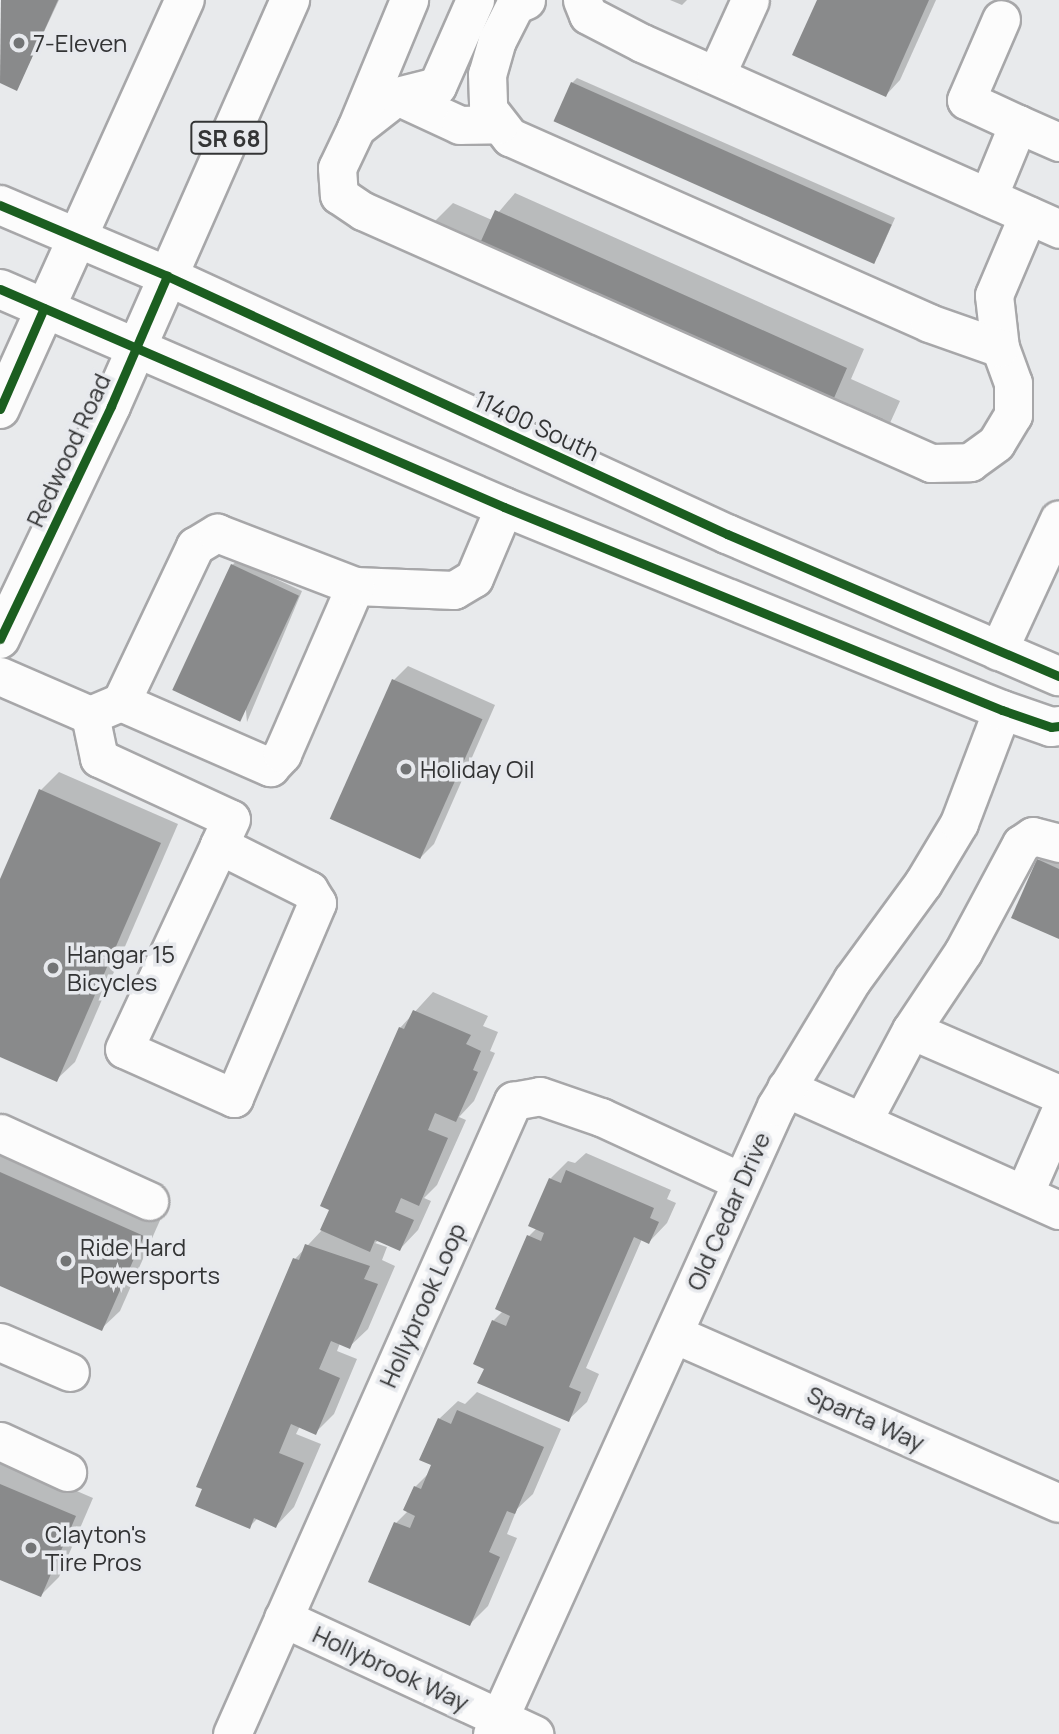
<!DOCTYPE html>
<style>
body{margin:0}
#map{position:relative;width:1059px;height:1734px;overflow:hidden;background:#e8eaec;font-family:Manrope,sans-serif}
div>[style]{position:absolute}
[style*='--x']{left:calc(var(--x)*1px);top:calc(var(--y)*1px);width:calc(var(--w)*1px);rotate:calc(var(--a)*1deg)}
.shadow>*{inset:0;background:#0003}
.building>*{inset:0;background:#898a8b;transform-origin:0 0}
.roads{filter:drop-shadow(2px 0 #a7a7a9) drop-shadow(-2px 0 #a7a7a9) drop-shadow(0 2px #a7a7a9) drop-shadow(0 -2px #a7a7a9)}
.minor>*{height:37px;margin:-18.5px;padding:0 18.5px;transform-origin:18.5px;border-radius:18.5px;background:#fcfcfc}
.major>*{height:38px;margin:-19px;padding:0 19px;transform-origin:19px;border-radius:19px;background:#fcfcfc}
.cycleway>*{height:9px;margin:-4.5px;padding:0 4.5px;transform-origin:4.5px;border-radius:4.5px;background:#1b5e20}
.dots>*{width:19px;height:19px;translate:-50% -50%;box-sizing:border-box;border:4px solid #e7e9ed;border-radius:50%}
span{translate:-50% -50%;white-space:nowrap;text-align:center;line-height:1.15;-webkit-text-stroke:7px #e7e9ed;paint-order:stroke}
.shield-label span{padding:2px 5px;background:#e7e9ed;border:2px solid;border-radius:5px;-webkit-text-stroke-width:0}
.shield-label{font-size:23px;color:#333435;font-weight:700}
.poi-label{font-size:24px;color:#333435}
.left{translate:0 -50%;text-align:left}
.street-label{font-size:24px;color:#333435}
</style>
<div id="map">
<div class="shadow">
<i style="clip-path:polygon(3px 0,59px 0,17px 89px,0 81px)"></i>
<i style="clip-path:polygon(670px 0,687px 0,682px 5px)"></i>
<i style="clip-path:polygon(819px 0,936px 0,900px 80px,886px 95px)"></i>
<i style="clip-path:polygon(577px 78px,895px 218px,878px 256px,874px 260px,572px 83px)"></i>
<i style="clip-path:polygon(515px 193px,864px 349px,851px 379px,900px 401px,885px 434px,435px 221px,453px 203px,492px 220px)"></i>
<i style="clip-path:polygon(237px 561px,302px 591px,247px 722px,232px 565px)"></i>
<i style="clip-path:polygon(408px 666px,495px 705px,434px 844px,420px 858px,394px 680px)"></i>
<i style="clip-path:polygon(59px 772px,178px 824px,75px 1062px,56px 1080px,0 1055px,0 884px,41px 790px)"></i>
<i style="clip-path:polygon(1053px 846px,1059px 849px,1059px 937px,1039px 861px)"></i>
<i style="clip-path:polygon(433px 992px,488px 1016px,483px 1026px,498px 1032px,490px 1051px,495px 1053px,474px 1101px,459px 1117px,466px 1120px,437px 1185px,424px 1198px,431px 1201px,418px 1230px,400px 1249px,379px 1240px,375px 1243px,387px 1247px,382px 1260px,395px 1266px,368px 1329px,349px 1347px,340px 1343px,337px 1351px,357px 1359px,334px 1414px,315px 1433px,300px 1426px,296px 1434px,321px 1444px,294px 1507px,276px 1526px,258px 1518px,249px 1527px,295px 1259px,322px 1230px,400px 1028px)"></i>
<i style="clip-path:polygon(0 1145px,161px 1218px,120px 1311px,101px 1329px,0 1284px)"></i>
<i style="clip-path:polygon(586px 1153px,671px 1190px,667px 1199px,676px 1203px,667px 1223px,649px 1242px,642px 1239px,586px 1368px,599px 1374px,587px 1402px,568px 1420px,486px 1368px,493px 1321px,503px 1311px,529px 1236px,537px 1228px,550px 1179px,568px 1161px,575px 1163px)"></i>
<i style="clip-path:polygon(477px 1392px,561px 1429px,533px 1494px,517px 1509px,507px 1534px,517px 1538px,488px 1606px,470px 1624px,371px 1581px,396px 1523px,408px 1511px,415px 1487px,430px 1472px,439px 1419px,458px 1401px,465px 1404px)"></i>
<i style="clip-path:polygon(0 1458px,93px 1498px,59px 1577px,41px 1595px,0 1578px)"></i>
</div>
<div class="building">
<i style="clip-path:polygon(1px 0,58px 0,17px 91px,0 83px)"></i>
<i style="clip-path:polygon(817px 0,929px 0,886px 97px,792px 55px)"></i>
<i style="left:571px;top:82px;width:351px;height:43px;rotate:24deg"></i>
<i style="clip-path:polygon(495px 210px,847px 368px,834px 398px,883px 419px,867px 455px,418px 254px,433px 220px,481px 241px)"></i>
<i style="left:231px;top:564px;width:75px;height:139px;rotate:25deg"></i>
<i style="left:392px;top:679px;width:99px;height:153px;rotate:24deg"></i>
<i style="clip-path:polygon(39px 789px,161px 843px,57px 1082px,0 1057px,0 879px)"></i>
<i style="clip-path:polygon(1037px 859px,1059px 869px,1059px 939px,1011px 918px)"></i>
<i style="clip-path:polygon(413px 1010px,471px 1035px,466px 1044px,481px 1051px,473px 1070px,478px 1072px,456px 1122px,435px 1113px,428px 1130px,448px 1138px,419px 1206px,401px 1198px,395px 1212px,414px 1220px,400px 1251px,375px 1240px,370px 1252px,320px 1230px,329px 1210px,320px 1206px,399px 1027px,404px 1029px)"></i>
<i style="clip-path:polygon(566px 1170px,654px 1208px,650px 1218px,659px 1222px,649px 1244px,634px 1237px,569px 1387px,581px 1392px,569px 1422px,477px 1383px,484px 1369px,473px 1364px,492px 1320px,506px 1326px,510px 1316px,495px 1309px,527px 1235px,541px 1241px,544px 1233px,528px 1226px,549px 1178px,561px 1183px)"></i>
<i style="clip-path:polygon(0 1172px,144px 1236px,102px 1331px,0 1286px)"></i>
<i style="clip-path:polygon(305px 1244px,370px 1266px,364px 1279px,378px 1284px,350px 1349px,331px 1341px,319px 1369px,340px 1378px,316px 1435px,291px 1424px,279px 1453px,304px 1463px,276px 1528px,254px 1518px,250px 1529px,195px 1506px,202px 1489px,196px 1487px,293px 1258px,299px 1260px)"></i>
<i style="clip-path:polygon(457px 1410px,544px 1447px,515px 1514px,507px 1511px,489px 1552px,500px 1557px,470px 1626px,368px 1582px,394px 1522px,410px 1528px,415px 1516px,403px 1510px,414px 1486px,421px 1489px,431px 1465px,419px 1460px,438px 1418px,451px 1424px)"></i>
<i style="clip-path:polygon(0 1484px,76px 1516px,41px 1597px,0 1580px)"></i>
</div>
<div class="roads">
<div class="minor">
<i style="--x:475;--y:0;--w:94;--a:113.8"></i>
<i style="--x:437;--y:86;--w:41;--a:166"></i>
<i style="--x:397;--y:96;--w:52;--a:142"></i>
<i style="--x:356;--y:128;--w:44;--a:115.4"></i>
<i style="--x:337;--y:168;--w:27;--a:86"></i>
<i style="--x:339;--y:195;--w:29;--a:34"></i>
<i style="--x:363;--y:211;--w:621;--a:23.93"></i>
<i style="--x:931;--y:463;--w:39;--a:-1"></i>
<i style="--x:970;--y:462;--w:32;--a:-36"></i>
<i style="--x:996;--y:443;--w:33;--a:-59"></i>
<i style="--x:1013;--y:415;--w:32;--a:-90"></i>
<i style="--x:1013;--y:383;--w:37;--a:-110"></i>
<i style="--x:1000;--y:348;--w:53;--a:-96.5"></i>
<i style="--x:994;--y:295;--w:87;--a:-67"></i>
<i style="--x:526;--y:0;--w:12;--a:156"></i>
<i style="--x:515;--y:5;--w:39;--a:117"></i>
<i style="--x:497;--y:40;--w:35;--a:106"></i>
<i style="--x:487;--y:74;--w:35;--a:88"></i>
<i style="--x:488;--y:109;--w:36;--a:52"></i>
<i style="--x:510;--y:137;--w:458;--a:23.9"></i>
<i style="--x:929;--y:323;--w:75;--a:19.4"></i>
<i style="--x:582;--y:0;--w:16;--a:68"></i>
<i style="--x:588;--y:15;--w:61;--a:27.4"></i>
<i style="--x:642;--y:43;--w:457;--a:24"></i>
<i style="--x:716;--y:75;--w:82;--a:-65.6"></i>
<i style="--x:397;--y:96;--w:69;--a:24.7"></i>
<i style="--x:460;--y:125;--w:39;--a:-1"></i>
<i style="--x:1018;--y:124;--w:45;--a:23.7"></i>
<i style="--x:356;--y:128;--w:139;--a:-67.5"></i>
<i style="--x:988;--y:197;--w:79;--a:-67.7"></i>
<i style="--x:1018;--y:124;--w:57;--a:-155.2"></i>
<i style="--x:966;--y:100;--w:88;--a:-66.6"></i>
<i style="--x:998;--y:651;--w:145;--a:-65.2"></i>
<i style="--x:0;--y:676;--w:98;--a:23.4"></i>
<i style="--x:90;--y:715;--w:34;--a:-23"></i>
<i style="--x:121;--y:702;--w:163;--a:23.6"></i>
<i style="--x:270;--y:767;--w:18;--a:-47"></i>
<i style="--x:282;--y:754;--w:183;--a:-66.5"></i>
<i style="--x:355;--y:586;--w:99;--a:2.3"></i>
<i style="--x:454;--y:590;--w:23;--a:-31"></i>
<i style="--x:474;--y:578;--w:77;--a:-67.1"></i>
<i style="--x:121;--y:702;--w:173;--a:-64.6"></i>
<i style="--x:195;--y:546;--w:26;--a:-31"></i>
<i style="--x:217;--y:533;--w:148;--a:21"></i>
<i style="--x:90;--y:715;--w:44;--a:78.2"></i>
<i style="--x:99;--y:758;--w:145;--a:24.8"></i>
<i style="--x:231;--y:819;--w:29;--a:115"></i>
<i style="--x:219;--y:845;--w:101;--a:26.6"></i>
<i style="--x:309;--y:890;--w:15;--a:58"></i>
<i style="--x:317;--y:903;--w:212;--a:113.1"></i>
<i style="--x:234;--y:1098;--w:120;--a:-156"></i>
<i style="--x:124;--y:1049;--w:225;--a:-65"></i>
<i style="--x:911;--y:1030;--w:94;--a:-56.3"></i>
<i style="--x:963;--y:952;--w:123;--a:-61.8"></i>
<i style="--x:1021;--y:844;--w:14;--a:-34"></i>
<i style="--x:1033;--y:836;--w:27;--a:15"></i>
<i style="--x:786;--y:1088;--w:299;--a:24.1"></i>
<i style="--x:862;--y:1122;--w:104;--a:-62"></i>
<i style="--x:911;--y:1030;--w:161;--a:23.4"></i>
<i style="--x:0;--y:1133;--w:164;--a:24.5"></i>
<i style="--x:1024;--y:1194;--w:87;--a:-66.4"></i>
<i style="--x:674;--y:1334;--w:420;--a:23.7"></i>
<i style="--x:0;--y:1342;--w:76;--a:23.2"></i>
<i style="--x:0;--y:1441;--w:74;--a:24.8"></i>
<i style="--x:283;--y:1618;--w:277;--a:24.8"></i>
<i style="--x:232;--y:1734;--w:693;--a:-66.06"></i>
<i style="--x:513;--y:1101;--w:27;--a:-10"></i>
<i style="--x:540;--y:1096;--w:65;--a:19"></i>
<i style="--x:601;--y:1117;--w:153;--a:24.7"></i>
<i style="--x:492;--y:1734;--w:689;--a:-65.67"></i>
<i style="--x:776;--y:1106;--w:147;--a:-58.9"></i>
<i style="--x:852;--y:980;--w:120;--a:-53.8"></i>
<i style="--x:923;--y:883;--w:70;--a:-59"></i>
<i style="--x:959;--y:823;--w:121;--a:-69.2"></i>
</div>
<div class="major">
<i style="--x:0;--y:205;--w:181;--a:23"></i>
<i style="--x:167;--y:276;--w:617;--a:24.74"></i>
<i style="--x:727;--y:534;--w:361;--a:23.2"></i>
<i style="--x:0;--y:289;--w:549;--a:23.39"></i>
<i style="--x:504;--y:507;--w:538;--a:22.18"></i>
<i style="--x:1002;--y:710;--w:52;--a:19.1"></i>
<i style="--x:1051;--y:727;--w:8;--a:-7"></i>
<i style="--x:0;--y:409;--w:449;--a:-65.7"></i>
<i style="--x:0;--y:639;--w:258;--a:-64.5"></i>
<i style="--x:111;--y:406;--w:444;--a:-66.2"></i>
</div>
</div>
<div class="cycleway">
<i style="--x:0;--y:205;--w:181;--a:23"></i>
<i style="--x:167;--y:276;--w:617;--a:24.74"></i>
<i style="--x:727;--y:534;--w:361;--a:23.2"></i>
<i style="--x:0;--y:289;--w:549;--a:23.39"></i>
<i style="--x:504;--y:507;--w:538;--a:22.18"></i>
<i style="--x:1002;--y:710;--w:52;--a:19.1"></i>
<i style="--x:1051;--y:727;--w:8;--a:-7"></i>
<i style="--x:0;--y:409;--w:110;--a:-66.5"></i>
<i style="--x:0;--y:639;--w:258;--a:-64.5"></i>
<i style="--x:111;--y:406;--w:142;--a:-66.7"></i>
</div>
<div class="dots">
<i style="left:19px;top:43px;background:#727475"></i>
<i style="left:406px;top:769px;background:#727475"></i>
<i style="left:53px;top:968px;background:#727475"></i>
<i style="left:66px;top:1261px;background:#727475"></i>
<i style="left:31px;top:1548px;background:#727475"></i>
</div>
<div class="shield-label">
<span style="left:229px;top:138px">SR 68</span>
</div>
<div class="poi-label">
<span class="left" style="left:33px;top:43px">7-Eleven</span>
<span class="left" style="left:420px;top:769px">Holiday Oil</span>
<span class="left" style="left:67px;top:968px">Hangar 15<br>Bicycles</span>
<span class="left" style="left:80px;top:1261px">Ride Hard<br>Powersports</span>
<span class="left" style="left:45px;top:1548px">Clayton's<br>Tire Pros</span>
</div>
<div class="street-label">
<span style="left:537px;top:425px;rotate:25deg">11400 South</span>
<span style="left:68px;top:450px;rotate:-65deg">Redwood Road</span>
<span style="left:728px;top:1211px;rotate:-66deg">Old Cedar Drive</span>
<span style="left:422px;top:1305px;rotate:-66deg">Hollybrook Loop</span>
<span style="left:866px;top:1418px;rotate:24deg">Sparta Way</span>
<span style="left:391px;top:1668px;rotate:25deg">Hollybrook Way</span>
</div>
</div>
